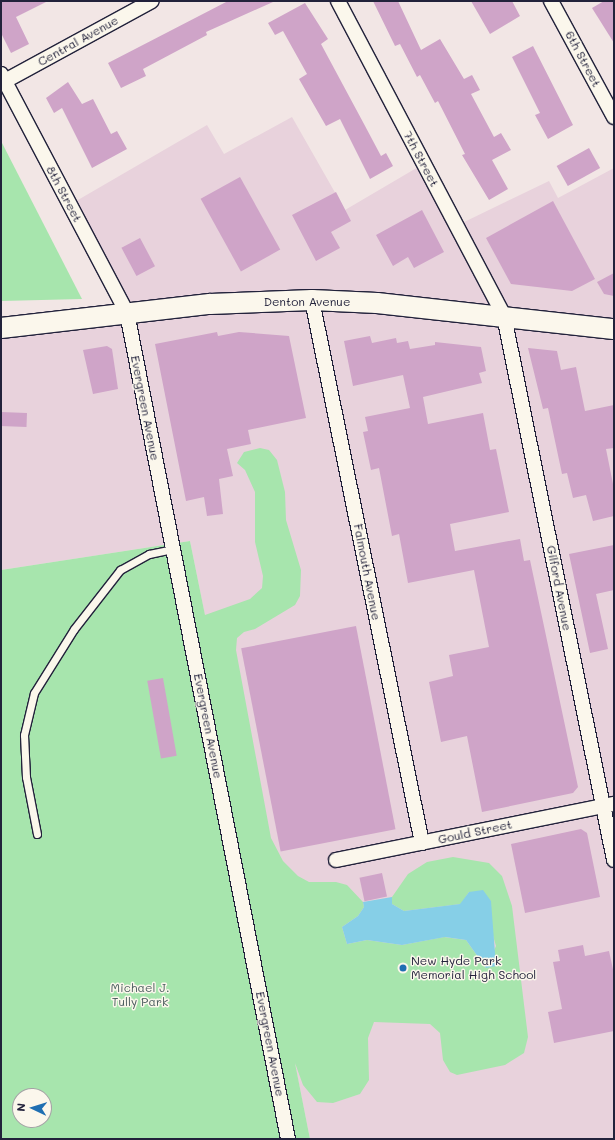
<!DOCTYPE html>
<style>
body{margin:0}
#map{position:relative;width:615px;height:1140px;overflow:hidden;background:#f2e6e5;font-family:Mali,sans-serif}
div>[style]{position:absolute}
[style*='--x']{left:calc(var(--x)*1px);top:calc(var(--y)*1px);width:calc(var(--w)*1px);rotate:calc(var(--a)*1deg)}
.built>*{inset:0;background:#e8d2dc}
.green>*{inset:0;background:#a7e5ad}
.water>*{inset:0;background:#86cfe7}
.building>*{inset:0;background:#cfa4c8;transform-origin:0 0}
.roads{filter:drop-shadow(1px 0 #22223b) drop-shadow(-1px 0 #22223b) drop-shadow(0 1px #22223b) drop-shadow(0 -1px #22223b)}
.lane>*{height:7px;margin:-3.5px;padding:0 3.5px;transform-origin:3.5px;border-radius:3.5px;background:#fbf7ec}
.street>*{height:14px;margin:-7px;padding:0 7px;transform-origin:7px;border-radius:7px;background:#fbf7ec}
.secondary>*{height:20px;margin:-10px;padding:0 10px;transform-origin:10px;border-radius:10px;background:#fbf7ec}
.dots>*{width:11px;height:11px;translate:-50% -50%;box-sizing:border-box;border:2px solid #fbf7ec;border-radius:50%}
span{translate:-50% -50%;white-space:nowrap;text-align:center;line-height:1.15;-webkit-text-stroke:3px #fbf7ec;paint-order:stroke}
.street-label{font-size:12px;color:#22223b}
.poi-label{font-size:12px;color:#22223b}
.left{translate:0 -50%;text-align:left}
.park-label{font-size:12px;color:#4a5c5d}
.frame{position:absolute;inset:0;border:2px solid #22223b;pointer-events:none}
.north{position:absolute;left:12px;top:1088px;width:40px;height:40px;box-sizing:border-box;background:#fbf7ec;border:1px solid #a4a2a5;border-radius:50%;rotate:274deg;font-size:11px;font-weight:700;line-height:16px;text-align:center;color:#22223b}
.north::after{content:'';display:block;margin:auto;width:14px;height:18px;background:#1f6fb2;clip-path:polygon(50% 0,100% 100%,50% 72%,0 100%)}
</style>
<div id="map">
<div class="built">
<i style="clip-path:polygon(292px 117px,345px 210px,425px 163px,458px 225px,549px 181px,558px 198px,614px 168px,614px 329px,377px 303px,127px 313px,71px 204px,207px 125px,224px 154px)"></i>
<i style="clip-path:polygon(373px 309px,614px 337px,614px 1139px,310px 1139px,190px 541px,1px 570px,1px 334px,208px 310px)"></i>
</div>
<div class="green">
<i style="clip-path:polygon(1px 141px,82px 299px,1px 301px)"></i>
<i style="clip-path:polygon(evenodd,260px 448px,269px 450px,277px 460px,285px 492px,286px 520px,301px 570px,300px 596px,295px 605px,255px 629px,244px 632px,237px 638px,236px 650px,271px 838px,283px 861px,298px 876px,309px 882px,336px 882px,347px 885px,363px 902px,364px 907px,358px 916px,342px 927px,347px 944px,367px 940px,402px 945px,444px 937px,466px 940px,486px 968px,496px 946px,491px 929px,491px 901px,469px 892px,461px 904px,404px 911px,392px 904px,392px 897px,408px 874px,427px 862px,453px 857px,489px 863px,502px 876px,512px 906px,528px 1037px,524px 1053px,505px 1065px,457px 1075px,450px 1072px,443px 1060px,440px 1033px,430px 1024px,374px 1022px,368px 1038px,369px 1080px,360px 1094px,333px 1103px,317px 1102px,303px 1085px,295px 1063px,310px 1139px,1px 1139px,1px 570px,190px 541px,205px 615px,250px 599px,262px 588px,263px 576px,255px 542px,255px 492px,245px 470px,237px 463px,244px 452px,260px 448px,20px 1096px,44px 1096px,44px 1120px,20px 1120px,20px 1096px)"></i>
</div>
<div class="water">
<i style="clip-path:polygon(483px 890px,491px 901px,496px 966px,486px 968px,466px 940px,445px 937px,402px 945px,367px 940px,347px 944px,342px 927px,358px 916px,364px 907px,363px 902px,392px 897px,392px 904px,404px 911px,460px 904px,469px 892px)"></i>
</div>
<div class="building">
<i style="clip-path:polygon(1px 1px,48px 1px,16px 17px,29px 44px,11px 53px,1px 33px)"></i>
<i style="clip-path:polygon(228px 1px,273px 2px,206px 32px,207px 35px,143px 69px,146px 76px,121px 88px,108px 63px)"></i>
<i style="clip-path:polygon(373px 1px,398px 1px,421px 50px,440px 39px,464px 79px,472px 75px,480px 90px,471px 94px,494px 137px,501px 133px,511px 150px,492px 160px,508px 189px,489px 200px,462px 155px,465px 154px,438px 101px,435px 103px,420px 75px,417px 77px,400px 44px,395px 46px)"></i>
<i style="clip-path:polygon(471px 1px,512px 1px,520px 16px,490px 34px)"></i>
<i style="clip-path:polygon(604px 1px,614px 1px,614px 43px,592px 8px)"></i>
<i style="clip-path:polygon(305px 3px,328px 39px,321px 44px,364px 124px,381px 156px,386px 153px,393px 166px,370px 179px,340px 119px,326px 126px,299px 79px,307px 74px,283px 31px,275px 35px,268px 23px)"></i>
<i style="clip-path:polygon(533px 46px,573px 125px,548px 139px,535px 115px,540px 113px,512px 57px)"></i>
<i style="clip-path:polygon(68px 82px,82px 104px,93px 99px,111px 134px,117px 131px,127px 149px,92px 168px,62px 108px,54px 113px,46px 98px)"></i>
<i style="left:589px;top:148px;width:23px;height:37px;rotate:61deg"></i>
<i style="left:240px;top:177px;width:83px;height:45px;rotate:61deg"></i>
<i style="clip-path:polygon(336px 192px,351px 221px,331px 232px,340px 248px,316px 261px,292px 215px)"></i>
<i style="clip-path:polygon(553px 201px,595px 279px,572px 291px,511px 284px,486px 238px)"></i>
<i style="clip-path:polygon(422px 210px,444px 252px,414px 268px,408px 257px,393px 266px,376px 235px)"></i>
<i style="left:140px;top:238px;width:32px;height:21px;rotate:62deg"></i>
<i style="clip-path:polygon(614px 273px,614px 296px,604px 294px,597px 282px)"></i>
<i style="clip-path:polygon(217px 332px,218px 336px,239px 332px,289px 336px,306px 418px,248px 430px,251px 444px,227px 449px,233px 476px,219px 479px,223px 514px,207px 516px,204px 497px,186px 501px,155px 344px)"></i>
<i style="clip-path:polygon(370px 336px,372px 343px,396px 338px,397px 343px,408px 341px,410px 349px,435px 345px,435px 342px,481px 347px,486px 371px,479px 373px,482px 383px,423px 397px,428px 424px,483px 413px,490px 450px,496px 449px,509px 512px,450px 524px,455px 551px,520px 539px,524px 561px,530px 560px,578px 787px,573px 793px,482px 812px,467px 736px,441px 742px,429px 682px,453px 676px,449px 655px,489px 647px,474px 570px,408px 583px,399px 534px,392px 536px,379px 468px,371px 470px,363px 432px,368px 431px,365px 417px,410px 408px,403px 375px,353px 386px,344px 341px)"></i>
<i style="clip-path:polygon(107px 346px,112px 349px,118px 389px,93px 394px,83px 350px)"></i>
<i style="clip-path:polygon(528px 348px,557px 351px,561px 370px,576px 367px,585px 411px,614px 405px,614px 448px,606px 449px,614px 489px,614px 516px,593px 521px,586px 495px,573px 498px,567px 473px,562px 474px,548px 408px,543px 409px)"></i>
<i style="left:1px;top:412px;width:26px;height:14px;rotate:2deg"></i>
<i style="clip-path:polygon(614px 545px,614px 590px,596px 594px,608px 649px,590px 653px,569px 554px)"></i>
<i style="left:356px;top:626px;width:207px;height:117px;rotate:79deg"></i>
<i style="left:163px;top:678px;width:79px;height:16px;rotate:80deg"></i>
<i style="clip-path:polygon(581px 829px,587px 833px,600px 897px,525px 913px,511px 844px)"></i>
<i style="left:382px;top:873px;width:24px;height:23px;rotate:78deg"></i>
<i style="clip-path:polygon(583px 945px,585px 956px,609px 951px,614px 974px,614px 1031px,554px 1043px,548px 1012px,562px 1009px,553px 962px,560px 961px,558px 950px)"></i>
</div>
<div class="roads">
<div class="lane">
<i style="--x:37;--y:834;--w:58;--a:-100.9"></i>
<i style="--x:26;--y:777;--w:42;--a:-92.7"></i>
<i style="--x:24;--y:735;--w:43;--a:-76.6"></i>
<i style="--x:34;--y:693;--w:75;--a:-58"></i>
<i style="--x:74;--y:629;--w:75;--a:-52.1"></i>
<i style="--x:120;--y:570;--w:33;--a:-29"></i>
<i style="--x:149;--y:554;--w:25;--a:-12"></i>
</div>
<div class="street">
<i style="--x:338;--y:1;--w:356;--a:62.2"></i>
<i style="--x:504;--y:316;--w:555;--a:78.57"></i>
<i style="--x:551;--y:1;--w:132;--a:61.5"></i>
<i style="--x:1;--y:74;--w:270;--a:62.2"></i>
<i style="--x:127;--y:313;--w:842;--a:78.97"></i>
<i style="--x:5;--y:81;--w:167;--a:-28.6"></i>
<i style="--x:312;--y:300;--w:554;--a:78.55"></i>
<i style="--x:336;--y:860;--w:284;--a:-11.4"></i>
</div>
<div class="secondary">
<i style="--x:1;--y:328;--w:210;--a:-6.6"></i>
<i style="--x:210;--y:304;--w:102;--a:-2.2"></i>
<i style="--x:312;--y:300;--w:65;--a:2.6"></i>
<i style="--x:377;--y:303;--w:238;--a:6.3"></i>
</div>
</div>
<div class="dots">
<i style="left:403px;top:968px;background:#1f6fb2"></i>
</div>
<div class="street-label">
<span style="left:78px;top:41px;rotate:-29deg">Central Avenue</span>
<span style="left:583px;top:59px;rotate:62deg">6th Street</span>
<span style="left:421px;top:159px;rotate:62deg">7th Street</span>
<span style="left:64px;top:194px;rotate:62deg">8th Street</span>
<span style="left:307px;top:302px">Denton Avenue</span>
<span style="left:145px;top:408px;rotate:79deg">Evergreen Avenue</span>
<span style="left:367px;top:572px;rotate:79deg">Falmouth Avenue</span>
<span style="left:559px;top:588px;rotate:79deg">Gilford Avenue</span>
<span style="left:208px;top:726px;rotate:79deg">Evergreen Avenue</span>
<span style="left:475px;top:832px;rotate:-12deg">Gould Street</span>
<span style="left:270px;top:1044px;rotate:79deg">Evergreen Avenue</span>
</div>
<div class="poi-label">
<span class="left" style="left:411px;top:968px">New Hyde Park<br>Memorial High School</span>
</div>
<div class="park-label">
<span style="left:140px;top:995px">Michael J.<br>Tully Park</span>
</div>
<div class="frame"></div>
<div class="north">N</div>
</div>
